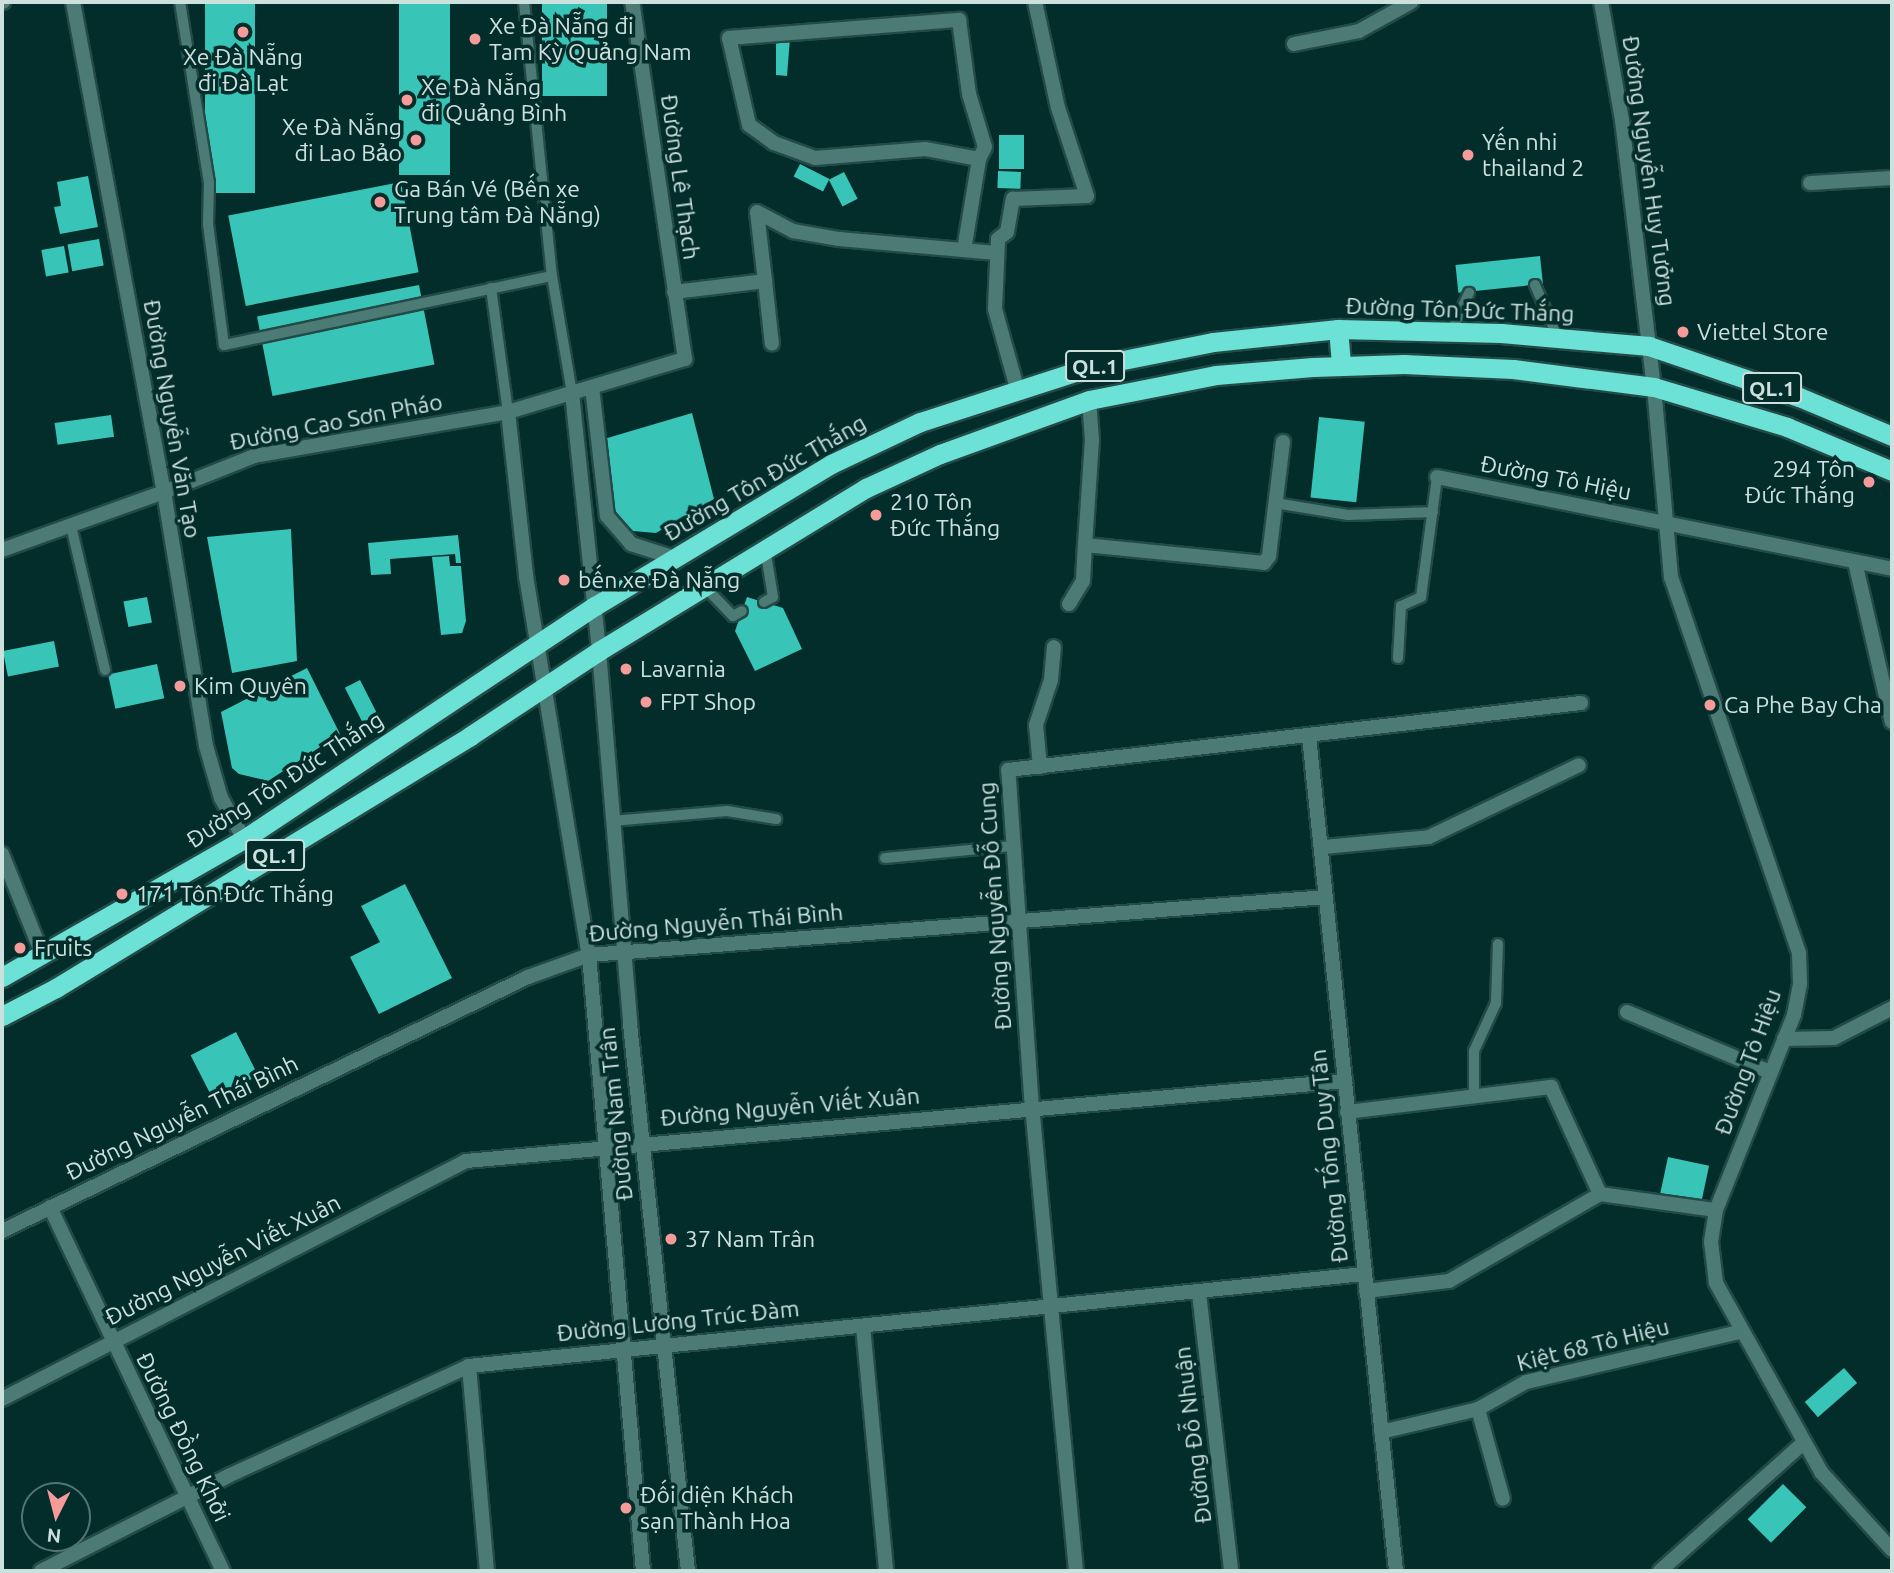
<!DOCTYPE html>
<meta charset="utf-8">
<style>
body{margin:0}
#map{position:relative;width:1894px;height:1573px;overflow:hidden;background:#032d2a;font-family:Ubuntu,sans-serif}
div>[style]{position:absolute}
[style*='--x']{left:calc(var(--x)*1px);top:calc(var(--y)*1px);width:calc(var(--w)*1px);rotate:calc(var(--a)*1deg)}
.building>*{inset:0;background:#38c5b8;transform-origin:0 0}
.roads{filter:drop-shadow(2px 0 #234a47) drop-shadow(-2px 0 #234a47) drop-shadow(0 2px #234a47) drop-shadow(0 -2px #234a47)}
.service>*{height:10px;margin:-5px;padding:0 5px;transform-origin:5px;border-radius:5px;background:#4c7b76}
.minor>*{height:14px;margin:-7px;padding:0 7px;transform-origin:7px;border-radius:7px;background:#4c7b76}
.tertiary>*{height:14px;margin:-7px;padding:0 7px;transform-origin:7px;border-radius:7px;background:#4c7b76}
.trunk>*{height:19px;margin:-9.5px;padding:0 9.5px;transform-origin:9.5px;border-radius:9.5px;background:#6ce2d6}
.dots>*{width:19px;height:19px;translate:-50% -50%;box-sizing:border-box;border:4px solid #032d2a;border-radius:50%}
span{translate:-50% -50%;white-space:nowrap;text-align:center;line-height:1.15;-webkit-text-stroke:7px #032d2a;paint-order:stroke}
.shield-label span{padding:2px 5px;background:#032d2a;border:2px solid;border-radius:5px;-webkit-text-stroke-width:0}
.shield-label{font-size:21px;color:#cce1de;font-weight:700}
.poi-label{font-size:23px;color:#cce1de}
.left{translate:0 -50%;text-align:left}
.right{translate:-100% -50%;text-align:right}
.street-label{font-size:23px;color:#cce1de}
.frame{position:absolute;inset:0;border:4px solid #cce1de;pointer-events:none}
.north{position:absolute;left:21px;top:1482px;width:70px;height:70px;box-sizing:border-box;background:#032d2a;border:2px solid #537572;border-radius:50%;rotate:186deg;font-size:19px;font-weight:700;line-height:28px;text-align:center;color:#cce1de}
.north::after{content:'';display:block;margin:auto;width:24px;height:32px;background:#f59b99;clip-path:polygon(50% 0,100% 100%,50% 72%,0 100%)}
</style>
<div id="map">
<div class="building">
<i style="left:205px;top:2px;width:50px;height:191px"></i>
<i style="left:399px;top:2px;width:51px;height:173px"></i>
<i style="left:542px;top:2px;width:65px;height:94px"></i>
<i style="clip-path:polygon(776px 37px,790px 38px,787px 76px,776px 75px)"></i>
<i style="left:1024px;top:135px;width:34px;height:25px;rotate:90deg"></i>
<i style="left:800px;top:164px;width:33px;height:14px;rotate:27deg"></i>
<i style="left:998px;top:171px;width:23px;height:17px;rotate:2deg"></i>
<i style="left:844px;top:172px;width:30px;height:17px;rotate:63deg"></i>
<i style="clip-path:polygon(88px 176px,98px 227px,60px 234px,54px 207px,61px 206px,57px 182px)"></i>
<i style="left:401px;top:182px;width:92px;height:176px;rotate:79deg"></i>
<i style="left:99px;top:239px;width:27px;height:32px;rotate:80deg"></i>
<i style="left:64px;top:246px;width:27px;height:23px;rotate:80deg"></i>
<i style="left:1540px;top:256px;width:28px;height:85px;rotate:84deg"></i>
<i style="left:419px;top:285px;width:81px;height:165px;rotate:79deg"></i>
<i style="clip-path:polygon(692px 413px,714px 499px,656px 533px,633px 531px,610px 509px,604px 439px)"></i>
<i style="left:111px;top:415px;width:22px;height:57px;rotate:82deg"></i>
<i style="left:1319px;top:417px;width:46px;height:81px;rotate:6deg"></i>
<i style="clip-path:polygon(291px 529px,297px 661px,232px 673px,207px 537px)"></i>
<i style="clip-path:polygon(458px 535px,461px 563px,456px 563px,455px 554px,390px 559px,391px 574px,371px 575px,368px 543px)"></i>
<i style="clip-path:polygon(449px 556px,450px 566px,461px 566px,466px 621px,462px 633px,441px 635px,432px 557px)"></i>
<i style="left:147px;top:597px;width:26px;height:24px;rotate:79deg"></i>
<i style="clip-path:polygon(747px 597px,783px 608px,802px 649px,755px 671px,735px 631px)"></i>
<i style="left:54px;top:641px;width:26px;height:52px;rotate:79deg"></i>
<i style="left:157px;top:664px;width:35px;height:50px;rotate:78deg"></i>
<i style="clip-path:polygon(307px 668px,340px 734px,268px 781px,239px 774px,232px 768px,221px 712px)"></i>
<i style="left:360px;top:680px;width:39px;height:17px;rotate:63deg"></i>
<i style="clip-path:polygon(405px 884px,452px 978px,379px 1014px,350px 957px,380px 942px,361px 906px)"></i>
<i style="left:236px;top:1032px;width:49px;height:51px;rotate:63deg"></i>
<i style="left:1668px;top:1157px;width:42px;height:37px;rotate:12deg"></i>
<i style="left:1844px;top:1368px;width:20px;height:52px;rotate:49deg"></i>
<i style="left:1783px;top:1484px;width:33px;height:50px;rotate:45deg"></i>
</div>
<div class="roads">
<div class="service">
<i style="--x:180;--y:2;--w:183;--a:80.9"></i>
<i style="--x:209;--y:183;--w:41;--a:91.4"></i>
<i style="--x:208;--y:224;--w:122;--a:82.5"></i>
<i style="--x:224;--y:345;--w:335;--a:-11.9"></i>
<i style="--x:524;--y:2;--w:275;--a:84.2"></i>
<i style="--x:552;--y:276;--w:119;--a:80.3"></i>
<i style="--x:1535;--y:285;--w:58;--a:66.5"></i>
<i style="--x:491;--y:288;--w:125;--a:82.2"></i>
<i style="--x:1452;--y:330;--w:41;--a:-65.3"></i>
<i style="--x:1275;--y:503;--w:74;--a:9.3"></i>
<i style="--x:1348;--y:515;--w:85;--a:-2"></i>
<i style="--x:71;--y:526;--w:148;--a:76.7"></i>
<i style="--x:704;--y:586;--w:42;--a:46"></i>
<i style="--x:733;--y:616;--w:10;--a:-29"></i>
<i style="--x:764;--y:602;--w:10;--a:-29"></i>
<i style="--x:773;--y:597;--w:50;--a:-99.3"></i>
<i style="--x:1398;--y:658;--w:52;--a:-86.7"></i>
<i style="--x:1401;--y:606;--w:22;--a:-24"></i>
<i style="--x:1421;--y:597;--w:121;--a:-82.4"></i>
<i style="--x:612;--y:821;--w:115;--a:-5"></i>
<i style="--x:727;--y:811;--w:50;--a:9.3"></i>
<i style="--x:885;--y:858;--w:129;--a:-5.4"></i>
<i style="--x:1474;--y:1096;--w:45;--a:-90"></i>
<i style="--x:1474;--y:1051;--w:53;--a:-65.4"></i>
<i style="--x:1496;--y:1003;--w:59;--a:-88.1"></i>
</div>
<div class="minor">
<i style="--x:1294;--y:44;--w:66;--a:-11.3"></i>
<i style="--x:1359;--y:31;--w:60;--a:-29.1"></i>
<i style="--x:1810;--y:183;--w:82;--a:-3.5"></i>
<i style="--x:757;--y:212;--w:41;--a:27.8"></i>
<i style="--x:793;--y:231;--w:47;--a:9.9"></i>
<i style="--x:839;--y:239;--w:158;--a:5.1"></i>
<i style="--x:964;--y:250;--w:92;--a:-80.6"></i>
<i style="--x:979;--y:159;--w:55;--a:-169.5"></i>
<i style="--x:925;--y:149;--w:110;--a:175.3"></i>
<i style="--x:815;--y:158;--w:44;--a:-159.9"></i>
<i style="--x:774;--y:143;--w:31;--a:-144"></i>
<i style="--x:749;--y:125;--w:89;--a:-102.9"></i>
<i style="--x:729;--y:38;--w:231;--a:-4.5"></i>
<i style="--x:959;--y:20;--w:75;--a:82.3"></i>
<i style="--x:969;--y:94;--w:55;--a:73.2"></i>
<i style="--x:985;--y:147;--w:13;--a:117"></i>
<i style="--x:765;--y:281;--w:63;--a:83.7"></i>
<i style="--x:674;--y:292;--w:92;--a:-6.9"></i>
<i style="--x:765;--y:281;--w:69;--a:-96.6"></i>
<i style="--x:1654;--y:387;--w:191;--a:84.9"></i>
<i style="--x:1671;--y:577;--w:398;--a:71.2"></i>
<i style="--x:1799;--y:954;--w:30;--a:88"></i>
<i style="--x:1800;--y:984;--w:32;--a:101"></i>
<i style="--x:1794;--y:1015;--w:210;--a:111.8"></i>
<i style="--x:1716;--y:1210;--w:32;--a:99"></i>
<i style="--x:1711;--y:1242;--w:41;--a:83"></i>
<i style="--x:1716;--y:1283;--w:216;--a:60.9"></i>
<i style="--x:1821;--y:1472;--w:105;--a:47.7"></i>
<i style="--x:1017;--y:388;--w:82;--a:-105.6"></i>
<i style="--x:995;--y:309;--w:70;--a:-87.5"></i>
<i style="--x:998;--y:239;--w:11;--a:-38"></i>
<i style="--x:1007;--y:232;--w:34;--a:-80"></i>
<i style="--x:1013;--y:199;--w:74;--a:-2.3"></i>
<i style="--x:1087;--y:196;--w:93;--a:-108.2"></i>
<i style="--x:1058;--y:108;--w:108;--a:-102.2"></i>
<i style="--x:1437;--y:477;--w:464;--a:11.4"></i>
<i style="--x:1085;--y:545;--w:105;--a:-86.2"></i>
<i style="--x:1092;--y:440;--w:40;--a:-94.3"></i>
<i style="--x:2;--y:550;--w:172;--a:-19.7"></i>
<i style="--x:164;--y:492;--w:257;--a:80.6"></i>
<i style="--x:206;--y:746;--w:54;--a:73.9"></i>
<i style="--x:221;--y:798;--w:47;--a:60.7"></i>
<i style="--x:1855;--y:562;--w:164;--a:77"></i>
<i style="--x:1069;--y:604;--w:27;--a:-59"></i>
<i style="--x:1083;--y:581;--w:36;--a:-87"></i>
<i style="--x:1085;--y:545;--w:180;--a:5.7"></i>
<i style="--x:1264;--y:563;--w:9;--a:-54"></i>
<i style="--x:1269;--y:556;--w:115;--a:-83"></i>
<i style="--x:1309;--y:736;--w:840;--a:84.05"></i>
<i style="--x:1040;--y:767;--w:42;--a:-95.4"></i>
<i style="--x:1036;--y:725;--w:47;--a:-71.6"></i>
<i style="--x:1051;--y:680;--w:33;--a:-85"></i>
<i style="--x:1324;--y:847;--w:105;--a:-5.4"></i>
<i style="--x:1429;--y:837;--w:166;--a:-25.6"></i>
<i style="--x:2;--y:854;--w:110;--a:68.1"></i>
<i style="--x:1627;--y:1012;--w:155;--a:22.8"></i>
<i style="--x:1784;--y:1039;--w:50;--a:-1.1"></i>
<i style="--x:1834;--y:1038;--w:65;--a:-27.3"></i>
<i style="--x:1347;--y:1112;--w:206;--a:-7"></i>
<i style="--x:1551;--y:1087;--w:118;--a:65.4"></i>
<i style="--x:50;--y:1207;--w:403;--a:64.6"></i>
<i style="--x:2;--y:1231;--w:584;--a:-25.78"></i>
<i style="--x:528;--y:977;--w:65;--a:-19.8"></i>
<i style="--x:589;--y:955;--w:739;--a:-4.5"></i>
<i style="--x:1366;--y:1291;--w:84;--a:-6.9"></i>
<i style="--x:1449;--y:1281;--w:174;--a:-29.9"></i>
<i style="--x:1600;--y:1194;--w:117;--a:7.9"></i>
<i style="--x:1199;--y:1293;--w:280;--a:83.4"></i>
<i style="--x:863;--y:1326;--w:246;--a:84.6"></i>
<i style="--x:469;--y:1366;--w:206;--a:85"></i>
<i style="--x:2;--y:1399;--w:521;--a:-27.15"></i>
<i style="--x:466;--y:1161;--w:883;--a:-5.2"></i>
<i style="--x:1478;--y:1409;--w:93;--a:74.5"></i>
<i style="--x:1381;--y:1432;--w:100;--a:-13.3"></i>
<i style="--x:1478;--y:1409;--w:55;--a:-29.4"></i>
<i style="--x:1526;--y:1382;--w:219;--a:-13.2"></i>
<i style="--x:41;--y:1571;--w:210;--a:-26.9"></i>
<i style="--x:228;--y:1476;--w:265;--a:-24.5"></i>
<i style="--x:469;--y:1366;--w:900;--a:-5.87"></i>
<i style="--x:1076;--y:1571;--w:464;--a:-95.4"></i>
<i style="--x:1032;--y:1109;--w:340;--a:-94"></i>
<i style="--x:1008;--y:770;--w:577;--a:-6.67"></i>
<i style="--x:1660;--y:1571;--w:191;--a:-41.8"></i>
</div>
<div class="tertiary">
<i style="--x:2;--y:2;--w:1;--a:0"></i>
<i style="--x:73;--y:2;--w:498;--a:79.5"></i>
<i style="--x:164;--y:492;--w:97;--a:-21.8"></i>
<i style="--x:254;--y:456;--w:258;--a:-9.8"></i>
<i style="--x:508;--y:412;--w:185;--a:-16.7"></i>
<i style="--x:685;--y:359;--w:361;--a:-98.4"></i>
<i style="--x:1601;--y:2;--w:120;--a:79.9"></i>
<i style="--x:1622;--y:120;--w:269;--a:83.2"></i>
<i style="--x:592;--y:387;--w:130;--a:83.4"></i>
<i style="--x:607;--y:516;--w:37;--a:49"></i>
<i style="--x:631;--y:544;--w:46;--a:17.7"></i>
<i style="--x:572;--y:393;--w:259;--a:84"></i>
<i style="--x:599;--y:651;--w:374;--a:85.2"></i>
<i style="--x:630;--y:1024;--w:550;--a:83.95"></i>
<i style="--x:508;--y:412;--w:165;--a:83.7"></i>
<i style="--x:526;--y:576;--w:384;--a:80.6"></i>
<i style="--x:589;--y:955;--w:618;--a:84.99"></i>
</div>
<div class="trunk">
<i style="--x:1338;--y:329;--w:37;--a:85"></i>
<i style="--x:2;--y:977;--w:279;--a:-29.7"></i>
<i style="--x:244;--y:839;--w:421;--a:-33.6"></i>
<i style="--x:595;--y:606;--w:275;--a:-31"></i>
<i style="--x:831;--y:464;--w:98;--a:-25.3"></i>
<i style="--x:920;--y:422;--w:182;--a:-17.9"></i>
<i style="--x:1093;--y:366;--w:122;--a:-11.3"></i>
<i style="--x:1213;--y:342;--w:126;--a:-5.9"></i>
<i style="--x:1338;--y:329;--w:163;--a:1.4"></i>
<i style="--x:1501;--y:333;--w:149;--a:5"></i>
<i style="--x:1649;--y:346;--w:158;--a:18.8"></i>
<i style="--x:1799;--y:397;--w:101;--a:22.8"></i>
<i style="--x:2;--y:1016;--w:61;--a:-27.4"></i>
<i style="--x:56;--y:988;--w:485;--a:-31.3"></i>
<i style="--x:470;--y:736;--w:154;--a:-33.4"></i>
<i style="--x:599;--y:651;--w:313;--a:-31.4"></i>
<i style="--x:866;--y:488;--w:81;--a:-24.7"></i>
<i style="--x:940;--y:454;--w:158;--a:-19.9"></i>
<i style="--x:1089;--y:400;--w:129;--a:-11.1"></i>
<i style="--x:1216;--y:375;--w:97;--a:-4.7"></i>
<i style="--x:1313;--y:367;--w:91;--a:-1.9"></i>
<i style="--x:1404;--y:364;--w:109;--a:2.6"></i>
<i style="--x:1513;--y:369;--w:142;--a:7.3"></i>
<i style="--x:1654;--y:387;--w:139;--a:16.7"></i>
<i style="--x:1787;--y:427;--w:114;--a:22.7"></i>
</div>
</div>
<div class="dots">
<i style="left:243px;top:32px;background:#f59b99"></i>
<i style="left:475px;top:39px;background:#f59b99"></i>
<i style="left:407px;top:100px;background:#f59b99"></i>
<i style="left:416px;top:140px;background:#f59b99"></i>
<i style="left:1468px;top:155px;background:#f59b99"></i>
<i style="left:380px;top:202px;background:#f59b99"></i>
<i style="left:1683px;top:332px;background:#f59b99"></i>
<i style="left:1869px;top:482px;background:#f59b99"></i>
<i style="left:876px;top:515px;background:#f59b99"></i>
<i style="left:564px;top:580px;background:#f59b99"></i>
<i style="left:626px;top:669px;background:#f59b99"></i>
<i style="left:180px;top:686px;background:#f59b99"></i>
<i style="left:646px;top:702px;background:#f59b99"></i>
<i style="left:1710px;top:705px;background:#f59b99"></i>
<i style="left:122px;top:894px;background:#f59b99"></i>
<i style="left:20px;top:948px;background:#f59b99"></i>
<i style="left:671px;top:1239px;background:#f59b99"></i>
<i style="left:626px;top:1508px;background:#f59b99"></i>
</div>
<div class="shield-label">
<span style="left:1095px;top:366px">QL.1</span>
<span style="left:1772px;top:388px">QL.1</span>
<span style="left:275px;top:855px">QL.1</span>
</div>
<div class="poi-label">
<span class="left" style="left:489px;top:39px">Xe Đà Nẵng đi<br>Tam Kỳ Quảng Nam</span>
<span style="left:243px;top:70px">Xe Đà Nẵng<br>đi Đà Lạt</span>
<span class="left" style="left:421px;top:100px">Xe Đà Nẵng<br>đi Quảng Bình</span>
<span class="right" style="left:402px;top:140px">Xe Đà Nẵng<br>đi Lao Bảo</span>
<span class="left" style="left:1482px;top:155px">Yến nhi<br>thailand 2</span>
<span class="left" style="left:394px;top:202px">Ga Bán Vé (Bến xe<br>Trung tâm Đà Nẵng)</span>
<span class="left" style="left:1697px;top:332px">Viettel Store</span>
<span class="right" style="left:1855px;top:482px">294 Tôn<br>Đức Thắng</span>
<span class="left" style="left:890px;top:515px">210 Tôn<br>Đức Thắng</span>
<span class="left" style="left:578px;top:580px">bến xe Đà Nẵng</span>
<span class="left" style="left:640px;top:669px">Lavarnia</span>
<span class="left" style="left:194px;top:686px">Kim Quyên</span>
<span class="left" style="left:660px;top:702px">FPT Shop</span>
<span class="left" style="left:1724px;top:705px">Ca Phe Bay Cha</span>
<span class="left" style="left:136px;top:894px">171 Tôn Đức Thắng</span>
<span class="left" style="left:34px;top:948px">Fruits</span>
<span class="left" style="left:685px;top:1239px">37 Nam Trân</span>
<span class="left" style="left:640px;top:1508px">Đối diện Khách<br>sạn Thành Hoa</span>
</div>
<div class="street-label">
<span style="left:1649px;top:171px;rotate:82deg">Đường Nguyễn Huy Tưởng</span>
<span style="left:680px;top:177px;rotate:82deg">Đường Lê Thạch</span>
<span style="left:1460px;top:310px;rotate:2deg">Đường Tôn Đức Thắng</span>
<span style="left:172px;top:419px;rotate:80deg">Đường Nguyễn Văn Tạo</span>
<span style="left:336px;top:422px;rotate:-11deg">Đường Cao Sơn Pháo</span>
<span style="left:765px;top:478px;rotate:-30deg">Đường Tôn Đức Thắng</span>
<span style="left:1556px;top:478px;rotate:11deg">Đường Tô Hiệu</span>
<span style="left:285px;top:780px;rotate:-33deg">Đường Tôn Đức Thắng</span>
<span style="left:995px;top:906px;rotate:-94deg">Đường Nguyễn Đỗ Cung</span>
<span style="left:716px;top:923px;rotate:-5deg">Đường Nguyễn Thái Bình</span>
<span style="left:1748px;top:1062px;rotate:-70deg">Đường Tô Hiệu</span>
<span style="left:790px;top:1107px;rotate:-5deg">Đường Nguyễn Viết Xuân</span>
<span style="left:616px;top:1114px;rotate:-96deg">Đường Nam Trân</span>
<span style="left:182px;top:1118px;rotate:-26deg">Đường Nguyễn Thái Bình</span>
<span style="left:1329px;top:1156px;rotate:-96deg">Đường Tống Duy Tân</span>
<span style="left:223px;top:1260px;rotate:-27deg">Đường Nguyễn Viết Xuân</span>
<span style="left:678px;top:1321px;rotate:-6deg">Đường Lương Trúc Đàm</span>
<span style="left:1593px;top:1345px;rotate:-14deg">Kiệt 68 Tô Hiệu</span>
<span style="left:1193px;top:1435px;rotate:-97deg">Đường Đỗ Nhuận</span>
<span style="left:183px;top:1437px;rotate:64deg">Đường Đồng Khởi</span>
</div>
<div class="frame"></div>
<div class="north">N</div>
</div>
